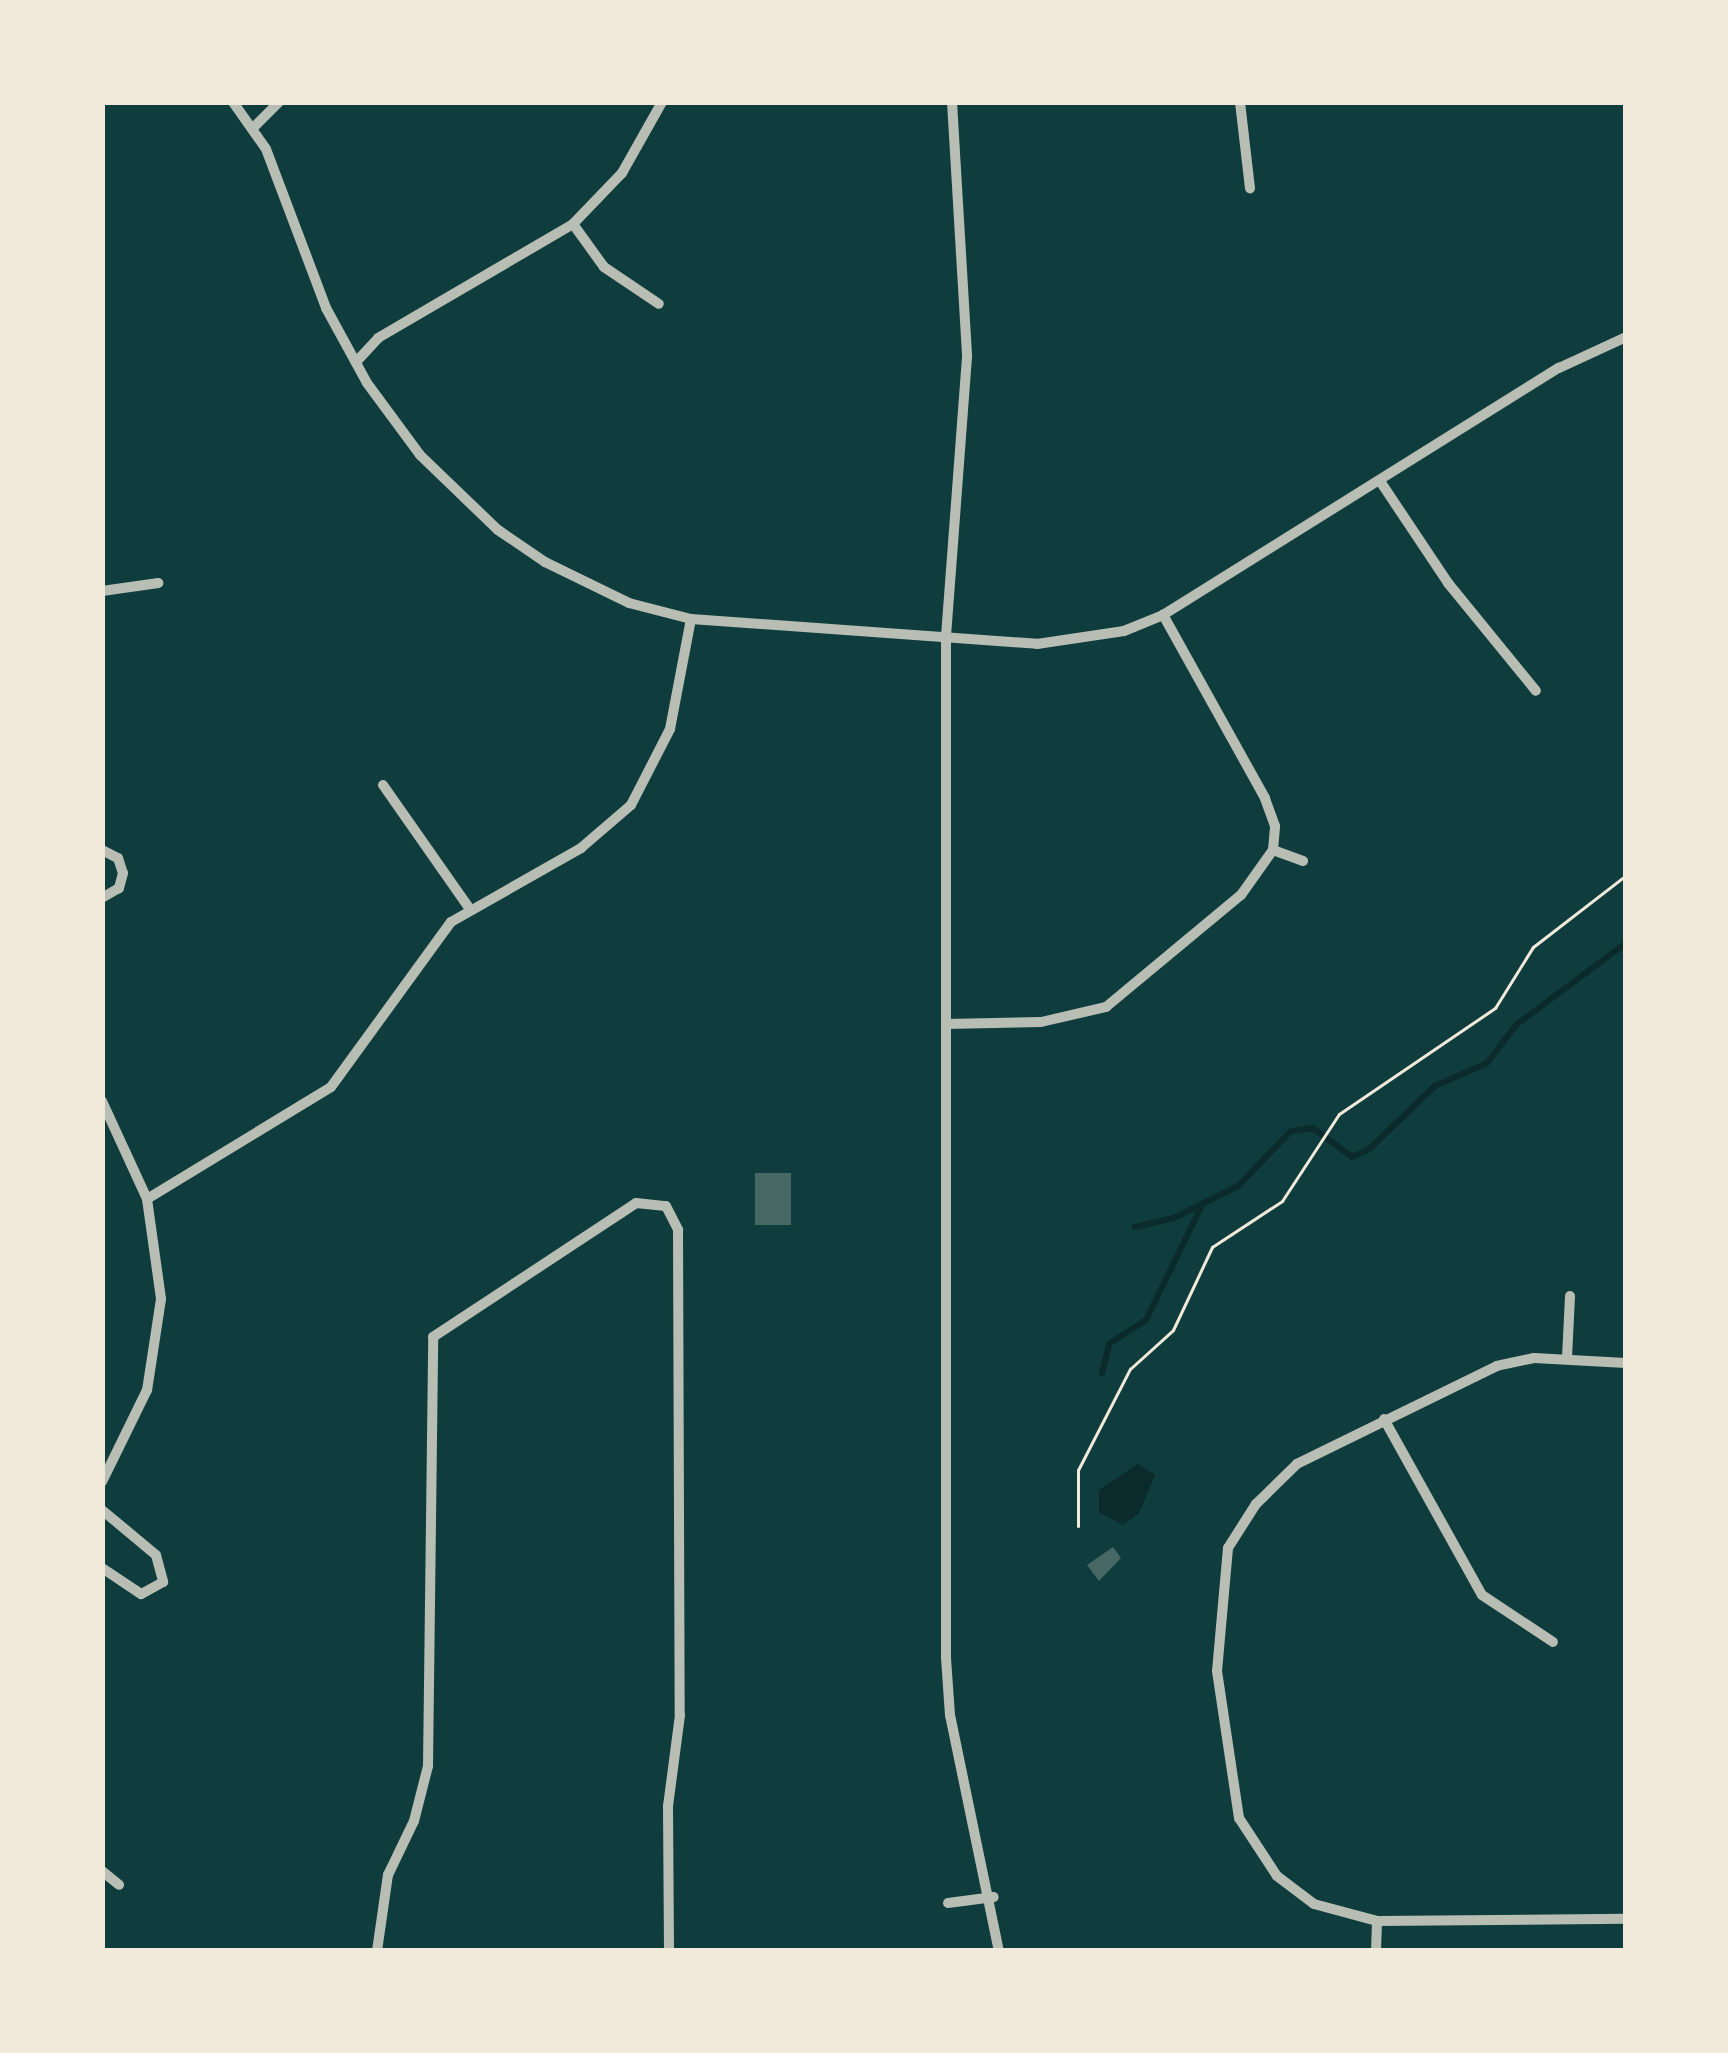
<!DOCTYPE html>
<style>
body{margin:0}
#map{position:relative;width:1728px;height:2053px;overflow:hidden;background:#0f3d3e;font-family:"Libre Baskerville",serif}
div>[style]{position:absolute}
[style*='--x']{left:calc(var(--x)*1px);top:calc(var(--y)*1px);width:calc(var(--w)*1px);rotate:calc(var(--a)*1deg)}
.water>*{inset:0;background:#0a2a2b}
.stream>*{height:6px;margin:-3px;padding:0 3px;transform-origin:3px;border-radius:3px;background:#0a2a2b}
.building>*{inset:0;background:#486865;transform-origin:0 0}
.path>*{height:3px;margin:-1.5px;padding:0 1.5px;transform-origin:1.5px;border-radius:1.5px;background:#f1e9da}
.minor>*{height:10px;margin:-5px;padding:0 5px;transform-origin:5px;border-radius:5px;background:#b8beb3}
span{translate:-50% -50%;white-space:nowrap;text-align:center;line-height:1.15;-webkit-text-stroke:12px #f1e9da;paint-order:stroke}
.frame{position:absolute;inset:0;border:105px solid #f1e9da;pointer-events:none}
</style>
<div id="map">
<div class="water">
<i style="clip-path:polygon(1138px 1464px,1155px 1475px,1139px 1513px,1123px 1525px,1099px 1512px,1099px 1490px)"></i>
</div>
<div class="stream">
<i style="--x:1135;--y:1227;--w:40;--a:-13"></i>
<i style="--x:1174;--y:1218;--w:72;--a:-26.6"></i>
<i style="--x:1238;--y:1186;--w:76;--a:-46.1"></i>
<i style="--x:1291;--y:1131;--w:22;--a:-8"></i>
<i style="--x:1313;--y:1128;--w:49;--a:36.6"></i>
<i style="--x:1352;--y:1157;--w:17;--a:-24"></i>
<i style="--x:1368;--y:1150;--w:93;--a:-43.7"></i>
<i style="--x:1435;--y:1086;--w:57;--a:-23.9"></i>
<i style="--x:1487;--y:1063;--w:48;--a:-52.7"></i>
<i style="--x:1516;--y:1025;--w:137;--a:-36.7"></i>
<i style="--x:1102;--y:1373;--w:30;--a:-76"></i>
<i style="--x:1109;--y:1344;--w:44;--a:-33"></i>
<i style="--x:1146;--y:1320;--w:126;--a:-64"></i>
</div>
<div class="building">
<i style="left:755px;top:1173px;width:36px;height:52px"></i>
<i style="clip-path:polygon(1113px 1547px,1121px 1558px,1099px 1581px,1087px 1565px)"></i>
</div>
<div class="path">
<i style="--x:1078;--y:1526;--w:56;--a:-90"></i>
<i style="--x:1078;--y:1470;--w:114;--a:-62.8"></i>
<i style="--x:1130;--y:1369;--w:58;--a:-42.2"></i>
<i style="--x:1173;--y:1330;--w:92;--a:-64.8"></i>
<i style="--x:1212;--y:1247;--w:84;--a:-33.3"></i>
<i style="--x:1282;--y:1201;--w:104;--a:-56.8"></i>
<i style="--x:1339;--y:1114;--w:189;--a:-34.2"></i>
<i style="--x:1495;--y:1008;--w:72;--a:-58.1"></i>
<i style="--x:1533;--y:947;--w:118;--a:-37.7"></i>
</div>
<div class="minor">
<i style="--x:233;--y:102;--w:57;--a:54.9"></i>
<i style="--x:266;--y:149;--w:170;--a:69.3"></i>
<i style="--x:326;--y:308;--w:85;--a:61.3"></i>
<i style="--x:367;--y:383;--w:89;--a:53.6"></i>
<i style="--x:420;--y:455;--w:108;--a:43.9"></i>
<i style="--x:498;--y:530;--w:57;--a:34.2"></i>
<i style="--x:545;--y:562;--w:93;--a:26"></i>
<i style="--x:629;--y:603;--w:64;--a:14.5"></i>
<i style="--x:691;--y:619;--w:347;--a:4.1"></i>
<i style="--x:1037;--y:644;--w:88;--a:-8.5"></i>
<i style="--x:1124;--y:631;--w:42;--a:-22.3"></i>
<i style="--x:1163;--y:615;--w:467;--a:-32"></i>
<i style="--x:1559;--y:368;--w:74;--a:-24.8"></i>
<i style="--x:952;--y:102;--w:255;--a:86.6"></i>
<i style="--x:967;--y:357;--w:281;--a:94.3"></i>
<i style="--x:946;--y:637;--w:1021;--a:90"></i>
<i style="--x:946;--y:1658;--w:57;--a:86"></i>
<i style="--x:950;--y:1715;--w:241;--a:78.3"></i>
<i style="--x:1240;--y:102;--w:87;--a:83.4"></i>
<i style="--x:254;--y:127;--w:35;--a:-45"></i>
<i style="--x:573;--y:224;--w:53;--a:54.2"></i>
<i style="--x:604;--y:267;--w:66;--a:33.9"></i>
<i style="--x:356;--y:362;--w:33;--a:-47"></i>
<i style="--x:378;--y:338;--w:226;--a:-30.3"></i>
<i style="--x:573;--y:224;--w:71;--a:-46.1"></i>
<i style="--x:622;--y:173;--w:81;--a:-60.6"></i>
<i style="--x:1380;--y:481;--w:123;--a:56.3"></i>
<i style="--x:1448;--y:583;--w:139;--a:50.8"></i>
<i style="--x:102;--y:591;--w:57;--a:-8.1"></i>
<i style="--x:383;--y:785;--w:150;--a:55"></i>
<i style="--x:102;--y:850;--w:18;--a:27"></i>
<i style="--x:118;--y:858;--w:16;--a:72"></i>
<i style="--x:123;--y:873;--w:16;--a:105"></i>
<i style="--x:119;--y:888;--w:20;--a:150"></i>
<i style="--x:1273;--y:850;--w:32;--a:20"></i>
<i style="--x:946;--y:1024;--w:95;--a:-1.2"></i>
<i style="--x:1041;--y:1022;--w:67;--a:-13"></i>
<i style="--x:1106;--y:1007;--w:175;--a:-39.7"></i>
<i style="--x:1241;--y:895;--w:55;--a:-54.6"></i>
<i style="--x:1273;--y:850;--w:24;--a:-85"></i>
<i style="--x:1275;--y:826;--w:30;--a:-110"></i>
<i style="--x:1265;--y:798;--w:210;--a:-119.1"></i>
<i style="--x:102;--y:1101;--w:108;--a:65.3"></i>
<i style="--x:147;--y:1199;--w:101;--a:82"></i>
<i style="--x:161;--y:1299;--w:92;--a:98.7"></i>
<i style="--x:147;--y:1390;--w:102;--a:116.1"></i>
<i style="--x:147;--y:1199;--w:215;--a:-31.3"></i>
<i style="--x:331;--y:1087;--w:204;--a:-54"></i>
<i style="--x:451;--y:922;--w:150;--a:-29.6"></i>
<i style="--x:581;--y:848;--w:66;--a:-40.7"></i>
<i style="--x:631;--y:805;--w:85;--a:-62.8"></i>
<i style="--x:670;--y:729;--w:112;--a:-79.2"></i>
<i style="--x:1567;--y:1358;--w:62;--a:-87.2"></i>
<i style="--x:1626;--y:1363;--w:92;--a:-176.9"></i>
<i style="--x:1534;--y:1358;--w:38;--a:168"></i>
<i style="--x:1497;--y:1366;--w:223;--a:153.9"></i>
<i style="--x:1297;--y:1464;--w:57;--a:135.7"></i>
<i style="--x:1256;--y:1504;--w:52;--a:122.5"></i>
<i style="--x:1228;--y:1548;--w:123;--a:95.1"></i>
<i style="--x:1217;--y:1671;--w:149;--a:81.5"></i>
<i style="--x:1239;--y:1818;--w:69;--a:56.8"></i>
<i style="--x:1277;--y:1876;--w:46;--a:37.1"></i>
<i style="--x:1314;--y:1904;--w:65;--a:15.1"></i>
<i style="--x:1377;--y:1921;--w:249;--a:-0.5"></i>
<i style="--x:1384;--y:1419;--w:201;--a:60.9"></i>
<i style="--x:1482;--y:1595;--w:85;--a:33.5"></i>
<i style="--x:102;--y:1510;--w:70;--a:39.8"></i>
<i style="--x:156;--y:1555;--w:28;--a:75"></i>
<i style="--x:163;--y:1582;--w:25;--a:151"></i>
<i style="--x:141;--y:1594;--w:47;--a:-146.3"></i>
<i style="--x:102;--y:1871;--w:22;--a:39"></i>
<i style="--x:948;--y:1903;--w:46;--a:-7.4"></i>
<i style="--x:377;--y:1951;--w:77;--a:-81.8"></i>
<i style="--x:388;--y:1875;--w:60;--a:-64.3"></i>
<i style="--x:414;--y:1821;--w:57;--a:-75.7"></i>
<i style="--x:428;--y:1766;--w:429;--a:-89.3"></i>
<i style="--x:433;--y:1337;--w:243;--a:-33.4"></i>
<i style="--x:636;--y:1203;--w:30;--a:6"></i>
<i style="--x:666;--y:1206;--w:27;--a:63"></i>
<i style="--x:678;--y:1230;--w:485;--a:89.8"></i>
<i style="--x:680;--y:1715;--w:92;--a:97.5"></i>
<i style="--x:668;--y:1806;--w:145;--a:89.6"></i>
<i style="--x:1376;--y:1951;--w:30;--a:-88"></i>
</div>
<div class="frame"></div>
</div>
